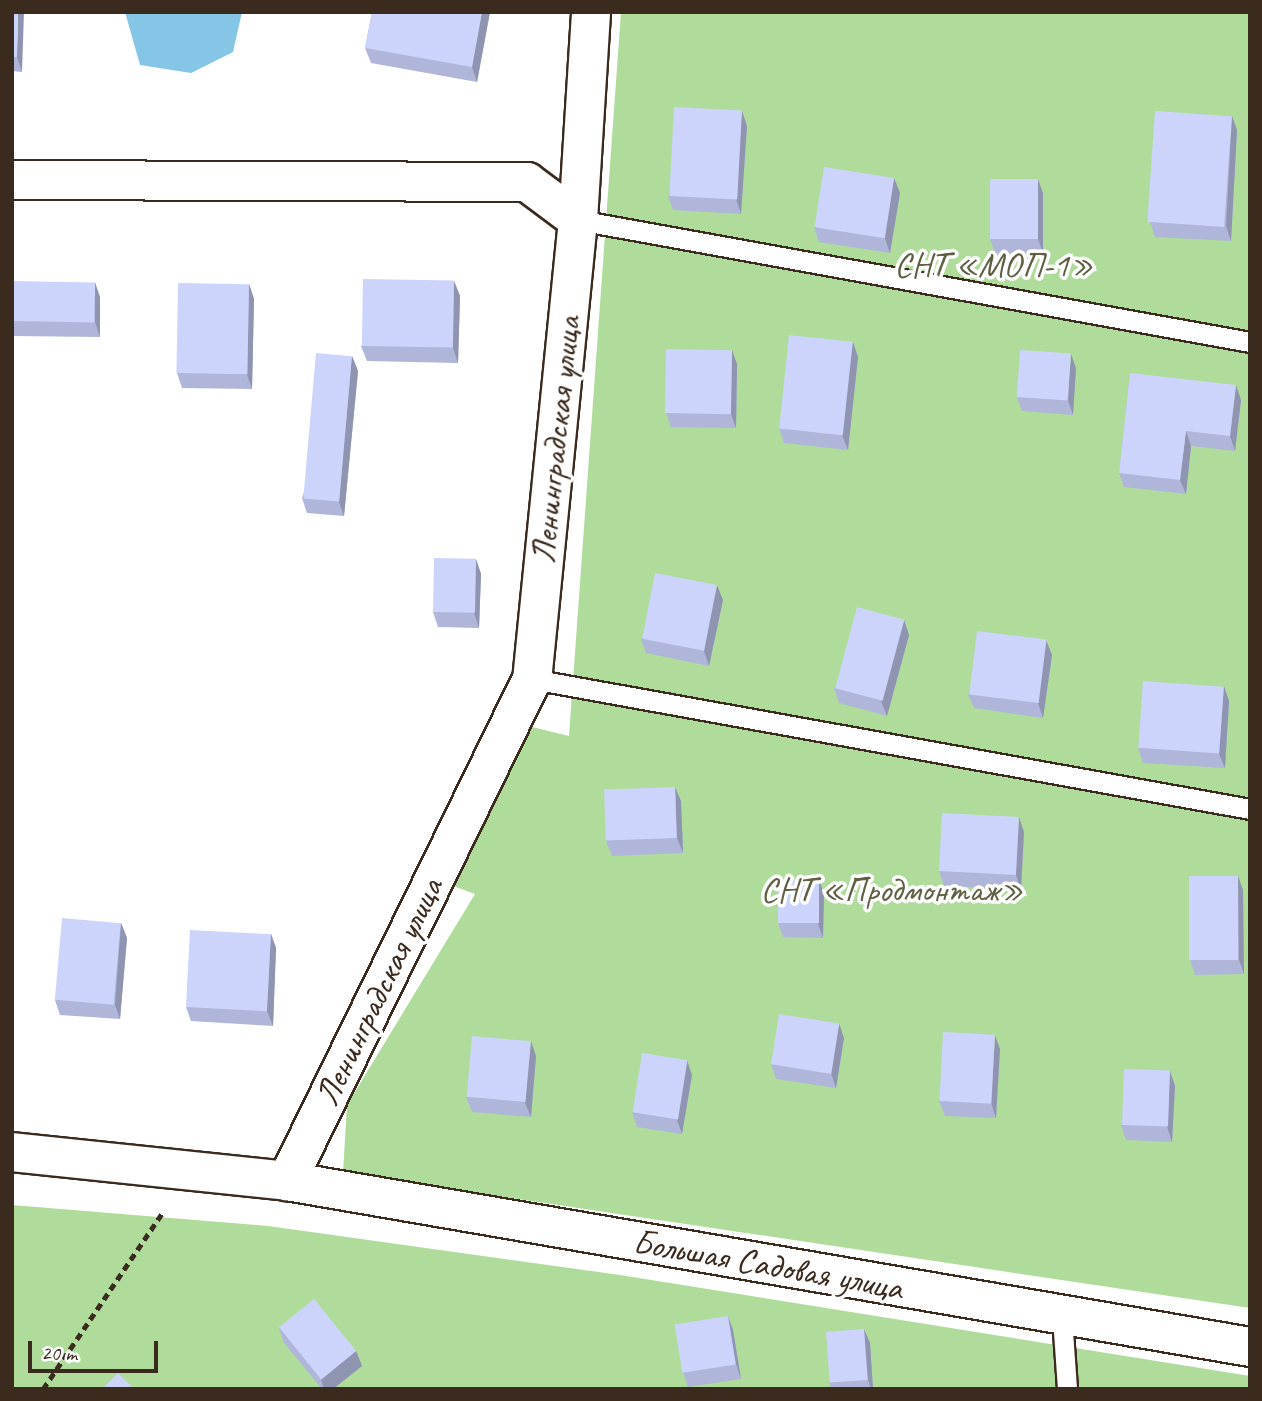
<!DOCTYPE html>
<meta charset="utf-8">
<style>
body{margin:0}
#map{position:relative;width:1262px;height:1401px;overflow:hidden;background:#fff;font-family:Caveat,sans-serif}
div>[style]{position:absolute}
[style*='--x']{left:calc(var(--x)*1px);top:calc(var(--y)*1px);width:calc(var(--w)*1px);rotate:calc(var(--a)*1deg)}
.green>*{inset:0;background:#afdc9a}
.water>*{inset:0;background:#85c6e6}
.path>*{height:4.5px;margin-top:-2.25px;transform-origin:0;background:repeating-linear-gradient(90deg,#3b2a1e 0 7px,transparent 0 12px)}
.roads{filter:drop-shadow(2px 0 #3b2a1e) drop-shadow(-2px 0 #3b2a1e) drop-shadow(0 2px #3b2a1e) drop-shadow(0 -2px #3b2a1e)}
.lane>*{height:19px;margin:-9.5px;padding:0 9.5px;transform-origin:9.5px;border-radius:9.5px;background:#fff}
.street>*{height:38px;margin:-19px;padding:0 19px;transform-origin:19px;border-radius:19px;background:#fff}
.secondary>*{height:38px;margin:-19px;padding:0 19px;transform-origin:19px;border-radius:19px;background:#fff}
.wall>*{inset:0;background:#afb6d9}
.shaded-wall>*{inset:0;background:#8f94b0}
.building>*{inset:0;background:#ccd4fc;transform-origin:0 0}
span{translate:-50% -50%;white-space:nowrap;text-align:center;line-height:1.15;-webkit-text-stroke:7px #fff;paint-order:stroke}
.park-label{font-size:35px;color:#5e5f43}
.street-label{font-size:35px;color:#3b2a1e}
.frame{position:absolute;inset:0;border:14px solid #3b2a1e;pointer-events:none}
.scale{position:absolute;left:28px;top:1341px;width:130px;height:32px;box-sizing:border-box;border:4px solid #3b2a1e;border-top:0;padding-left:9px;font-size:21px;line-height:24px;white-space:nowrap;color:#3b2a1e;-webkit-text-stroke:5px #fff;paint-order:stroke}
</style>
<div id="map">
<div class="green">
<i style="clip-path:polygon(621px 12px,1250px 12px,1250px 1308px,343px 1173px,347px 1105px,475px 894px,445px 883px,524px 725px,569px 736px)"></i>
<i style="clip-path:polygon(12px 1205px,268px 1226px,620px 1275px,1250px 1376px,1250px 1389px,12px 1389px)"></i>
</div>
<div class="water">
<i style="clip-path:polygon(125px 12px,242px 12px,233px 52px,191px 73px,140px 65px)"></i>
</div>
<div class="path">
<i style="--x:43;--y:1389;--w:216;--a:-55.9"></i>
</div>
<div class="roads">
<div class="lane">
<i style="--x:578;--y:220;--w:683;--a:10.29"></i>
<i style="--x:532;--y:679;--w:730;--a:10.26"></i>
<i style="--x:1062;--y:1317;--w:72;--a:86"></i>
</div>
<div class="street">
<i style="--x:12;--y:180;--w:515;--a:0.22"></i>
<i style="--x:527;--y:182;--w:64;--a:36.7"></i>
<i style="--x:578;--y:220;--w:461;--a:95.7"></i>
<i style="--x:532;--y:679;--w:559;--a:116.01"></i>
<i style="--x:578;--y:220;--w:208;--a:-86.4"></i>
</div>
<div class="secondary">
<i style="--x:12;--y:1152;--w:277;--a:6"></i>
<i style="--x:287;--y:1181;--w:977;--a:9.78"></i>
</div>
</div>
<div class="wall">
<i style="clip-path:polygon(12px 12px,22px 72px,12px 71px)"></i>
<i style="clip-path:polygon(372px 12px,490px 12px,477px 82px,371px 63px,365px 48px)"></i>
<i style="clip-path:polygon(742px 111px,747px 126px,741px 214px,673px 210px,668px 196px)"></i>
<i style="clip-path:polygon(1237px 130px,1231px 241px,1155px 237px,1150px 222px)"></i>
<i style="clip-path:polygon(894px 178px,900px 193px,890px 253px,819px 242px,814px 227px)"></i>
<i style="clip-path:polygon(1043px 193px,1043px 253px,995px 253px,990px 239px)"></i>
<i style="clip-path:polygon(12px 281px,100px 297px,100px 337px,12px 336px)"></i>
<i style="clip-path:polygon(454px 281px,460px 296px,458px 363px,367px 361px,361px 346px)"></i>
<i style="clip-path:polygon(249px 284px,254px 299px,252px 389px,182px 388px,177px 373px)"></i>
<i style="clip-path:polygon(853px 342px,858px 357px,848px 450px,784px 443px,779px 428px)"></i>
<i style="clip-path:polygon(352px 356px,358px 371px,344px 516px,307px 513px,302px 498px)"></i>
<i style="clip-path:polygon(737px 364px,736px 428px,671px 427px,666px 413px)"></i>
<i style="clip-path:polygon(1076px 368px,1073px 415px,1022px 411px,1017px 397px)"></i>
<i style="clip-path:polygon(1130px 373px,1241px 400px,1235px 451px,1191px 446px,1186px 494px,1124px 487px,1119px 473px)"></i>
<i style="clip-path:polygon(476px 559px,481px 574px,479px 628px,438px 627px,433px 612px)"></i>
<i style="clip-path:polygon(723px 600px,709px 666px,646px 653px,641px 639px)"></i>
<i style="clip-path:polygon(904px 620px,909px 635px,887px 716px,839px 703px,834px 688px)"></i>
<i style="clip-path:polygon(1046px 640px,1052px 655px,1043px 718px,974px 708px,968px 694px)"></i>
<i style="clip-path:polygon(1224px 686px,1229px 701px,1225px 768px,1143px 763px,1138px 748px)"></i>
<i style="clip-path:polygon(681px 801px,683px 853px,612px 856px,606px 841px)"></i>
<i style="clip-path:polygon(1024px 832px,1021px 890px,944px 886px,939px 871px)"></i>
<i style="clip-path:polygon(1243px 890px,1244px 974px,1195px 975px,1190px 960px)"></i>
<i style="clip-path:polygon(824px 894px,823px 938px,783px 937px,778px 923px)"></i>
<i style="clip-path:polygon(121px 923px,127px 938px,120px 1019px,60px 1015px,55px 1000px)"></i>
<i style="clip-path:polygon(271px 934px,276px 948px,273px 1026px,191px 1021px,186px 1007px)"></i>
<i style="clip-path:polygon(844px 1038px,836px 1088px,776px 1079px,771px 1064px)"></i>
<i style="clip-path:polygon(1000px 1049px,996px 1118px,945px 1116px,939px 1101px)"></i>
<i style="clip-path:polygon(536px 1056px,531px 1117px,472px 1112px,466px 1097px)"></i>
<i style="clip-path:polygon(1170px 1071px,1175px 1086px,1172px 1142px,1126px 1140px,1121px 1125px)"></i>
<i style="clip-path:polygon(692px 1075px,682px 1134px,637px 1127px,632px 1112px)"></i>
<i style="clip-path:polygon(728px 1316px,733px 1330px,741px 1379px,688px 1387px,683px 1372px)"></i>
<i style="clip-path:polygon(279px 1328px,356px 1351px,362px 1366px,333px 1389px,322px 1389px,284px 1343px)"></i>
<i style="clip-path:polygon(864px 1329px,870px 1343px,873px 1389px,832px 1389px,829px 1383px)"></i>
</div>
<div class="shaded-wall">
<i style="clip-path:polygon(18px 12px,24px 12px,22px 72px,17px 57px)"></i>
<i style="clip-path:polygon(482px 12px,490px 12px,477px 82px,472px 67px)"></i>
<i style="clip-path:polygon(742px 111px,747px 126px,741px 214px,736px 199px)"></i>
<i style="clip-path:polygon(1232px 116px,1237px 130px,1231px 241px,1226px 226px)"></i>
<i style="clip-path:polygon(894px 178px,900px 193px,890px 253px,885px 239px)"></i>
<i style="clip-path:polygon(1038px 179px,1043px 193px,1043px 253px,1038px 239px)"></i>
<i style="clip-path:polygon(454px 281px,460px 296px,458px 363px,453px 348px)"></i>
<i style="clip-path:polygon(95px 282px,100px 297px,100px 337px,95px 322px)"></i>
<i style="clip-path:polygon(249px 284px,254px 299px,252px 389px,247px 375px)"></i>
<i style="clip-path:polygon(853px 342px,858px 357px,848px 450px,842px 435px)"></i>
<i style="clip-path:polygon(732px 350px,737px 364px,736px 428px,731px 414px)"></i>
<i style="clip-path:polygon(1071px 354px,1076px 368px,1073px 415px,1068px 400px)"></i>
<i style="clip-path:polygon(352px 356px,358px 371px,344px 516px,339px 502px)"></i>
<i style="clip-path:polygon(1236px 385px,1241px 400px,1235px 451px,1230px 436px)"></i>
<i style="clip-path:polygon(1186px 431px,1191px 446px,1186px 494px,1180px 480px)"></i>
<i style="clip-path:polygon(476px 559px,481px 574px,479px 628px,474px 613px)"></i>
<i style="clip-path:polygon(717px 585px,723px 600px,709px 666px,704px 651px)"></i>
<i style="clip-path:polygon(904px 620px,909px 635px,887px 716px,881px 701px)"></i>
<i style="clip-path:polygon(1046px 640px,1052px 655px,1043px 718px,1038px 703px)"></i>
<i style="clip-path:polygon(1224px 686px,1229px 701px,1225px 768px,1219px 754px)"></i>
<i style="clip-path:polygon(675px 787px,681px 801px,683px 853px,677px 838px)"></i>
<i style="clip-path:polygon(1019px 817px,1024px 832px,1021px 890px,1016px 875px)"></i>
<i style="clip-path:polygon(1238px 876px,1243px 890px,1244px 974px,1239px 960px)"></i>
<i style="clip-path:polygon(819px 879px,824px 894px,823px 938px,818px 924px)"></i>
<i style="clip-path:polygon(121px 923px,127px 938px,120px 1019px,115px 1005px)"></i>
<i style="clip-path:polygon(271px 934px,276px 948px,273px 1026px,267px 1011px)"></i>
<i style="clip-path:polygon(839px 1023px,844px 1038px,836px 1088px,831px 1073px)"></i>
<i style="clip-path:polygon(995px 1035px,1000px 1049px,996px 1118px,991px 1103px)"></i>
<i style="clip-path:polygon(531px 1041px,536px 1056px,531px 1117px,525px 1103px)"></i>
<i style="clip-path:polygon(687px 1060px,692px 1075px,682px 1134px,677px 1120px)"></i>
<i style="clip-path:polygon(1170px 1071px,1175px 1086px,1172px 1142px,1167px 1127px)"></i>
<i style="clip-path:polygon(728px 1316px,733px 1330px,741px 1379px,736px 1364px)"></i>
<i style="clip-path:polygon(864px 1329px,870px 1343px,873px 1389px,871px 1389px,868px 1380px)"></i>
<i style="clip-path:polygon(356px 1351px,362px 1366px,333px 1389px,324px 1389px,321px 1380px)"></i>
</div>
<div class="building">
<i style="clip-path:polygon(12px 12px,18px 12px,17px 57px,12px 57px)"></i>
<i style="clip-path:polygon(372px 12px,482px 12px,472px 67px,365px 48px)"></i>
<i style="left:674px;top:107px;width:68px;height:89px;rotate:3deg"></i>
<i style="left:1155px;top:111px;width:77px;height:111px;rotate:4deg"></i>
<i style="left:824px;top:167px;width:71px;height:61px;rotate:9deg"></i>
<i style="left:990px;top:179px;width:48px;height:60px"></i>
<i style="left:363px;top:279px;width:91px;height:67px;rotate:1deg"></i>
<i style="left:12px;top:281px;width:83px;height:40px;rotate:1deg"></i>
<i style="left:178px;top:283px;width:71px;height:90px;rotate:1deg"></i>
<i style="left:789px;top:335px;width:64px;height:94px;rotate:6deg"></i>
<i style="left:666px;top:349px;width:66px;height:64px;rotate:1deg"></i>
<i style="left:1020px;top:350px;width:51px;height:47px;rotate:4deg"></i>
<i style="left:316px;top:353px;width:36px;height:146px;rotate:5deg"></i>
<i style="clip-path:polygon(1130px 373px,1236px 385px,1230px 436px,1186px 431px,1180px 480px,1119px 473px)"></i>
<i style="left:434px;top:558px;width:42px;height:54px;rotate:1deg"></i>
<i style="left:655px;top:573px;width:63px;height:67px;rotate:11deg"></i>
<i style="left:857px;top:607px;width:49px;height:84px;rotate:15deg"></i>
<i style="left:977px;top:631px;width:70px;height:64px;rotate:7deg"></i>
<i style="left:1143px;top:681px;width:81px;height:67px;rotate:4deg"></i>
<i style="left:675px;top:787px;width:51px;height:71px;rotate:88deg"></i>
<i style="left:942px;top:813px;width:77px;height:58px;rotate:3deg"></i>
<i style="left:1189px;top:876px;width:49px;height:84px"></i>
<i style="left:778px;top:879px;width:41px;height:44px"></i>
<i style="left:62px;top:918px;width:59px;height:82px;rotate:5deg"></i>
<i style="left:190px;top:930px;width:81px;height:77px;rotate:3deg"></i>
<i style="left:779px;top:1014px;width:61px;height:51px;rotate:9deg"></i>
<i style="left:943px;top:1032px;width:52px;height:69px;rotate:3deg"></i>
<i style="left:472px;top:1036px;width:59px;height:61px;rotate:5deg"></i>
<i style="left:642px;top:1053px;width:46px;height:60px;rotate:9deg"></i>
<i style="left:1124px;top:1069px;width:46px;height:56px;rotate:2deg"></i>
<i style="left:314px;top:1299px;width:67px;height:45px;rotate:51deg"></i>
<i style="left:728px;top:1316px;width:49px;height:54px;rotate:81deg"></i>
<i style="left:864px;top:1329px;width:51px;height:38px;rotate:86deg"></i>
<i style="clip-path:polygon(118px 1373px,134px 1389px,102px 1389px)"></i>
</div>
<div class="park-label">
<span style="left:994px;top:265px">СНТ «МОП-1»</span>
<span style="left:892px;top:890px">СНТ «Продмонтаж»</span>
</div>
<div class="street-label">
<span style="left:556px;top:440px;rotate:-84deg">Ленинградская улица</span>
<span style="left:379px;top:992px;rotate:-64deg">Ленинградская улица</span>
<span style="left:768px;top:1265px;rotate:10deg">Большая Садовая улица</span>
</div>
<div class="frame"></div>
<div class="scale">20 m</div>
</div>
